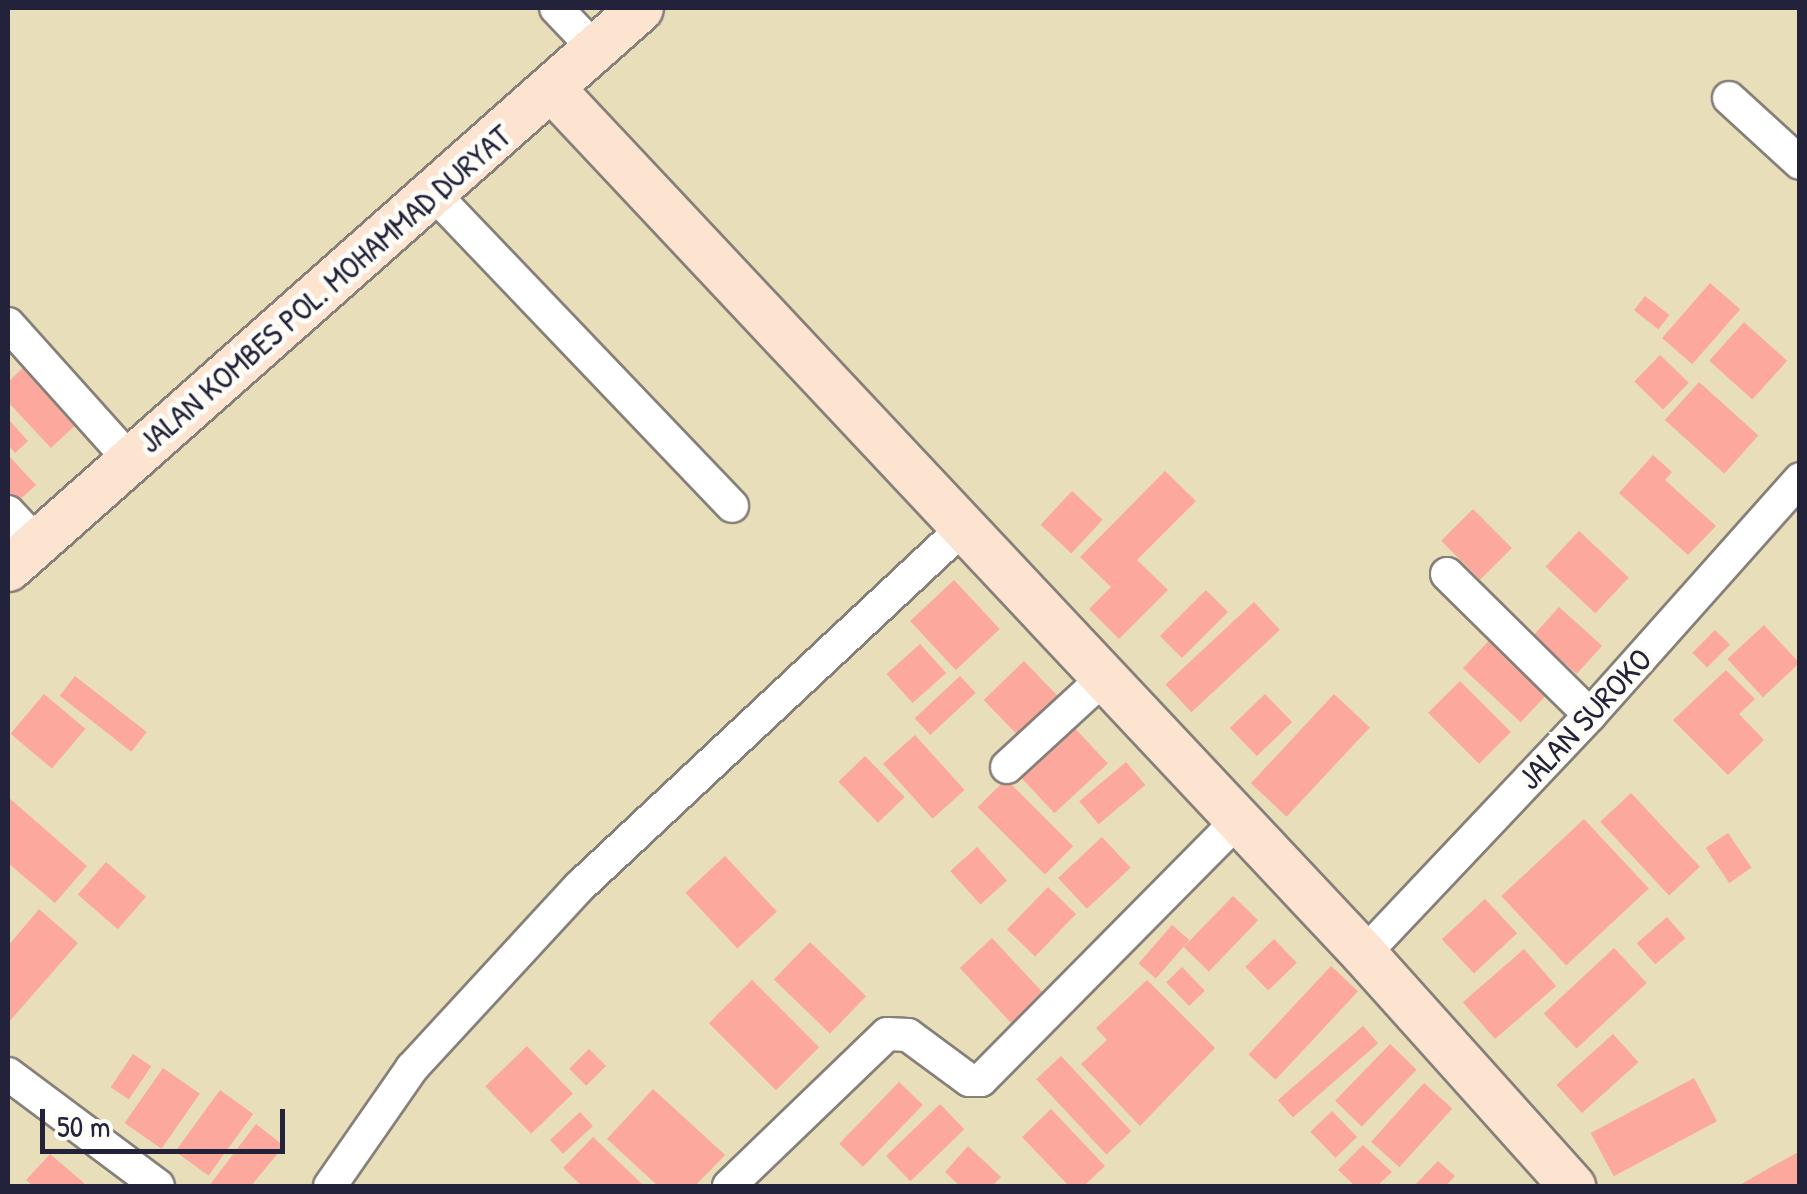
<!DOCTYPE html>
<style>
body{margin:0}
#map{position:relative;width:1807px;height:1194px;overflow:hidden;background:#e9deba;font-family:"Patrick Hand",sans-serif}
div>[style]{position:absolute}
[style*='--x']{left:calc(var(--x)*1px);top:calc(var(--y)*1px);width:calc(var(--w)*1px);rotate:calc(var(--a)*1deg)}
.building>*{inset:0;background:#fca89d;transform-origin:0 0}
.roads{filter:drop-shadow(2px 0 #86807a) drop-shadow(-2px 0 #86807a) drop-shadow(0 2px #86807a) drop-shadow(0 -2px #86807a)}
.street>*{height:32px;margin:-16px;padding:0 16px;transform-origin:16px;border-radius:16px;background:#fff}
.secondary>*{height:45px;margin:-22.5px;padding:0 22.5px;transform-origin:22.5px;border-radius:22.5px;background:#fde4d1}
span{translate:-50% -50%;white-space:nowrap;text-align:center;line-height:1.15;-webkit-text-stroke:10px #fdfcf7;paint-order:stroke}
.street-label{font-size:32px;color:#22223b}
.frame{position:absolute;inset:0;border:10px solid #22223b;pointer-events:none}
.scale{position:absolute;left:40px;top:1109px;width:245px;height:45px;box-sizing:border-box;border:5px solid #22223b;border-top:0;padding-left:12px;font-size:30px;line-height:35px;white-space:nowrap;color:#22223b;-webkit-text-stroke:8px #fdfcf7;paint-order:stroke}
</style>
<div id="map">
<div class="building">
<i style="left:1710px;top:283px;width:40px;height:73px;rotate:41deg"></i>
<i style="left:1645px;top:296px;width:31px;height:18px;rotate:38deg"></i>
<i style="left:1744px;top:322px;width:58px;height:52px;rotate:42deg"></i>
<i style="left:1660px;top:355px;width:40px;height:37px;rotate:44deg"></i>
<i style="clip-path:polygon(29px 362px,83px 418px,51px 448px,8px 402px,8px 382px)"></i>
<i style="left:1699px;top:382px;width:80px;height:51px;rotate:42deg"></i>
<i style="clip-path:polygon(8px 419px,28px 441px,15px 453px,8px 445px)"></i>
<i style="clip-path:polygon(8px 455px,36px 485px,15px 504px,8px 496px)"></i>
<i style="clip-path:polygon(1653px 455px,1672px 472px,1665px 480px,1716px 526px,1688px 555px,1619px 493px)"></i>
<i style="clip-path:polygon(1165px 471px,1196px 501px,1137px 560px,1168px 590px,1119px 639px,1089px 609px,1111px 587px,1080px 557px)"></i>
<i style="left:1072px;top:491px;width:42px;height:46px;rotate:43deg"></i>
<i style="left:1473px;top:509px;width:55px;height:45px;rotate:45deg"></i>
<i style="left:1579px;top:531px;width:68px;height:49px;rotate:43deg"></i>
<i style="left:954px;top:580px;width:67px;height:60px;rotate:47deg"></i>
<i style="left:1206px;top:590px;width:31px;height:65px;rotate:45deg"></i>
<i style="left:1254px;top:602px;width:38px;height:121px;rotate:47deg"></i>
<i style="left:1559px;top:607px;width:58px;height:38px;rotate:42deg"></i>
<i style="left:1764px;top:625px;width:52px;height:50px;rotate:47deg"></i>
<i style="left:1715px;top:630px;width:21px;height:32px;rotate:45deg"></i>
<i style="left:1495px;top:634px;width:79px;height:47px;rotate:43deg"></i>
<i style="left:920px;top:644px;width:39px;height:45px;rotate:48deg"></i>
<i style="left:1024px;top:661px;width:50px;height:56px;rotate:46deg"></i>
<i style="clip-path:polygon(1726px 670px,1755px 699px,1739px 714px,1764px 740px,1728px 775px,1673px 720px)"></i>
<i style="left:75px;top:676px;width:91px;height:25px;rotate:38deg"></i>
<i style="left:960px;top:676px;width:23px;height:62px;rotate:47deg"></i>
<i style="left:1460px;top:681px;width:72px;height:45px;rotate:45deg"></i>
<i style="left:44px;top:694px;width:54px;height:52px;rotate:40deg"></i>
<i style="left:1265px;top:694px;width:39px;height:49px;rotate:46deg"></i>
<i style="left:1334px;top:694px;width:49px;height:122px;rotate:43deg"></i>
<i style="left:1071px;top:724px;width:54px;height:73px;rotate:47deg"></i>
<i style="left:915px;top:735px;width:74px;height:43px;rotate:48deg"></i>
<i style="left:865px;top:756px;width:57px;height:37px;rotate:46deg"></i>
<i style="left:1126px;top:762px;width:30px;height:61px;rotate:50deg"></i>
<i style="left:1006px;top:779px;width:95px;height:40px;rotate:45deg"></i>
<i style="left:1631px;top:793px;width:101px;height:42px;rotate:47deg"></i>
<i style="clip-path:polygon(8px 797px,87px 866px,55px 903px,8px 863px)"></i>
<i style="left:1584px;top:819px;width:95px;height:113px;rotate:47deg"></i>
<i style="left:1728px;top:833px;width:42px;height:27px;rotate:56deg"></i>
<i style="left:1102px;top:837px;width:42px;height:60px;rotate:47deg"></i>
<i style="left:977px;top:847px;width:45px;height:36px;rotate:48deg"></i>
<i style="left:725px;top:856px;width:76px;height:54px;rotate:47deg"></i>
<i style="left:106px;top:862px;width:53px;height:43px;rotate:41deg"></i>
<i style="left:1048px;top:887px;width:39px;height:59px;rotate:44deg"></i>
<i style="left:1233px;top:896px;width:35px;height:71px;rotate:44deg"></i>
<i style="left:1485px;top:899px;width:47px;height:59px;rotate:47deg"></i>
<i style="clip-path:polygon(39px 909px,78px 943px,8px 1023px,8px 946px)"></i>
<i style="left:1667px;top:917px;width:28px;height:40px;rotate:49deg"></i>
<i style="left:1172px;top:925px;width:23px;height:51px;rotate:41deg"></i>
<i style="left:992px;top:938px;width:81px;height:44px;rotate:47deg"></i>
<i style="left:1274px;top:939px;width:33px;height:40px;rotate:46deg"></i>
<i style="left:810px;top:942px;width:78px;height:52px;rotate:44deg"></i>
<i style="left:1614px;top:948px;width:48px;height:96px;rotate:47deg"></i>
<i style="left:1524px;top:949px;width:49px;height:81px;rotate:49deg"></i>
<i style="left:1331px;top:966px;width:37px;height:121px;rotate:43deg"></i>
<i style="left:1182px;top:967px;width:33px;height:22px;rotate:46deg"></i>
<i style="left:752px;top:980px;width:95px;height:61px;rotate:45deg"></i>
<i style="clip-path:polygon(1147px 980px,1215px 1048px,1140px 1126px,1081px 1064px,1107px 1040px,1096px 1028px)"></i>
<i style="left:1363px;top:1026px;width:23px;height:113px;rotate:49deg"></i>
<i style="left:1613px;top:1034px;width:38px;height:76px;rotate:48deg"></i>
<i style="left:1390px;top:1044px;width:37px;height:79px;rotate:44deg"></i>
<i style="left:527px;top:1046px;width:66px;height:58px;rotate:46deg"></i>
<i style="left:589px;top:1049px;width:24px;height:28px;rotate:45deg"></i>
<i style="left:133px;top:1054px;width:22px;height:40px;rotate:34deg"></i>
<i style="left:1061px;top:1056px;width:103px;height:34px;rotate:47deg"></i>
<i style="left:163px;top:1068px;width:45px;height:67px;rotate:35deg"></i>
<i style="left:1694px;top:1078px;width:49px;height:117px;rotate:62deg"></i>
<i style="left:899px;top:1082px;width:33px;height:86px;rotate:44deg"></i>
<i style="left:1424px;top:1083px;width:38px;height:79px;rotate:42deg"></i>
<i style="clip-path:polygon(653px 1089px,725px 1155px,695px 1186px,658px 1186px,607px 1139px)"></i>
<i style="left:220px;top:1090px;width:41px;height:76px;rotate:36deg"></i>
<i style="left:940px;top:1104px;width:35px;height:75px;rotate:46deg"></i>
<i style="clip-path:polygon(1051px 1109px,1105px 1166px,1084px 1186px,1069px 1186px,1022px 1137px)"></i>
<i style="left:1332px;top:1111px;width:36px;height:30px;rotate:46deg"></i>
<i style="left:580px;top:1112px;width:19px;height:41px;rotate:47deg"></i>
<i style="clip-path:polygon(256px 1124px,284px 1146px,251px 1186px,209px 1186px)"></i>
<i style="clip-path:polygon(593px 1137px,644px 1186px,582px 1186px,563px 1168px)"></i>
<i style="clip-path:polygon(1363px 1145px,1392px 1172px,1377px 1186px,1355px 1186px,1338px 1170px)"></i>
<i style="clip-path:polygon(968px 1146px,1001px 1177px,992px 1186px,960px 1186px,945px 1172px)"></i>
<i style="clip-path:polygon(1800px 1151px,1800px 1186px,1738px 1186px,1764px 1171px)"></i>
<i style="clip-path:polygon(50px 1154px,84px 1183px,81px 1186px,33px 1186px,26px 1180px)"></i>
<i style="clip-path:polygon(1438px 1161px,1455px 1176px,1446px 1186px,1414px 1186px)"></i>
</div>
<div class="roads">
<div class="street">
<i style="--x:556;--y:8;--w:57;--a:46.4"></i>
<i style="--x:1729;--y:98;--w:96;--a:42.5"></i>
<i style="--x:435;--y:195;--w:430;--a:46.3"></i>
<i style="--x:8;--y:324;--w:183;--a:48.1"></i>
<i style="--x:8;--y:512;--w:41;--a:47"></i>
<i style="--x:1447;--y:574;--w:201;--a:44.6"></i>
<i style="--x:1007;--y:767;--w:133;--a:-42.6"></i>
<i style="--x:1364;--y:954;--w:329;--a:-46.6"></i>
<i style="--x:1590;--y:715;--w:316;--a:-48.3"></i>
<i style="--x:8;--y:1074;--w:187;--a:36.7"></i>
<i style="--x:330;--y:1186;--w:144;--a:-55.2"></i>
<i style="--x:412;--y:1068;--w:246;--a:-47.3"></i>
<i style="--x:579;--y:887;--w:529;--a:-43.08"></i>
<i style="--x:729;--y:1186;--w:219;--a:-43.9"></i>
<i style="--x:887;--y:1034;--w:21;--a:3"></i>
<i style="--x:908;--y:1035;--w:76;--a:36.4"></i>
<i style="--x:969;--y:1080;--w:12;--a:0"></i>
<i style="--x:981;--y:1080;--w:366;--a:-45.3"></i>
</div>
<div class="secondary">
<i style="--x:552;--y:89;--w:1186;--a:46.81"></i>
<i style="--x:1364;--y:954;--w:312;--a:48.1"></i>
<i style="--x:8;--y:568;--w:844;--a:-41.54"></i>
</div>
</div>
<div class="street-label">
<span style="left:325px;top:289px;rotate:-41deg">JALAN KOMBES POL. MOHAMMAD DURYAT</span>
<span style="left:1585px;top:719px;rotate:-47deg">JALAN SUROKO</span>
</div>
<div class="frame"></div>
<div class="scale">50 m</div>
</div>
